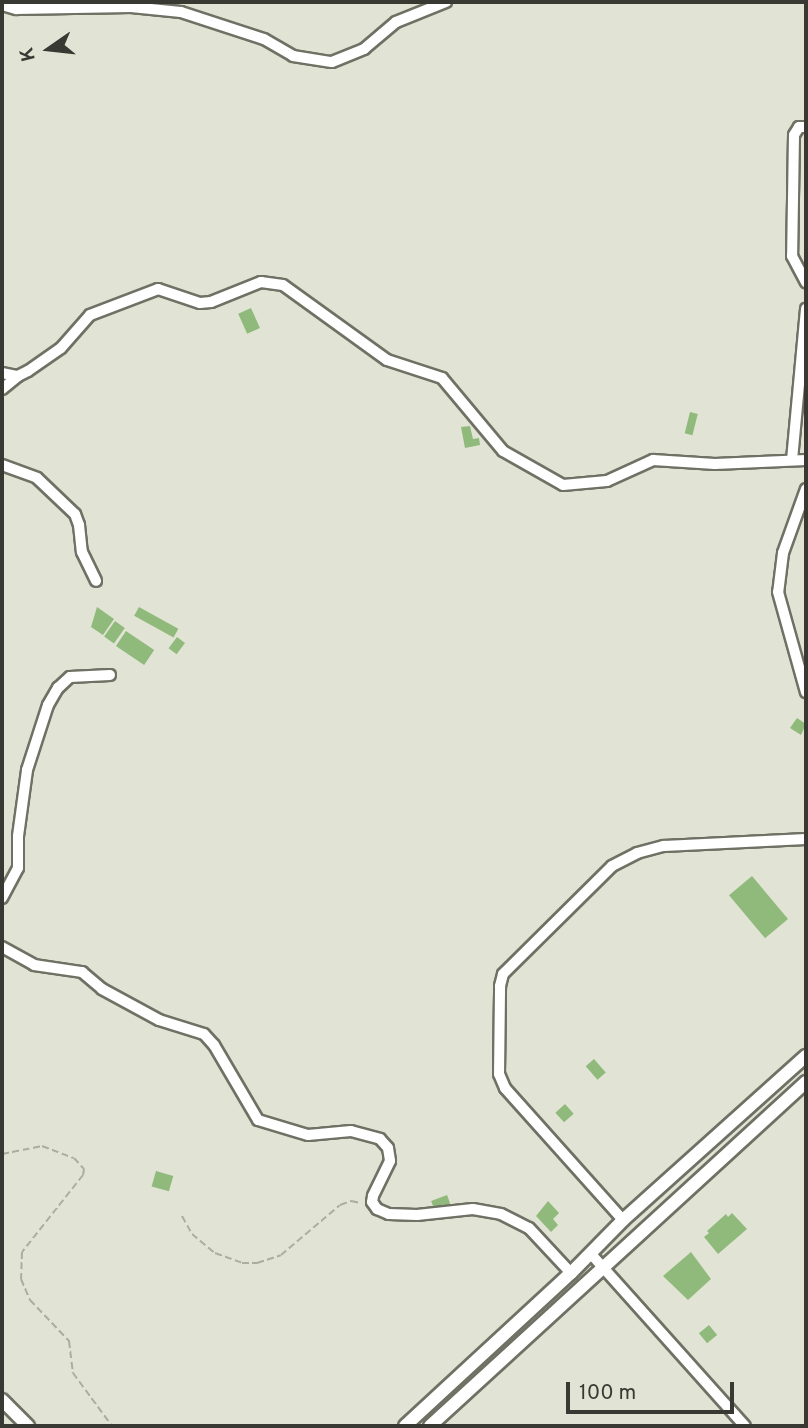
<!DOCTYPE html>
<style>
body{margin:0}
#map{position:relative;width:808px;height:1428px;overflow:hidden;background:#e1e4d4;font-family:Overpass,sans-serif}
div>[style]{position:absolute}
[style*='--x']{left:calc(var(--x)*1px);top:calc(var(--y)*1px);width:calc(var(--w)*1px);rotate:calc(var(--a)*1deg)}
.building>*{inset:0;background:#90b97c;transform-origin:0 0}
.path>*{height:2px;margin-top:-1px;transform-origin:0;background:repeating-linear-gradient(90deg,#aaada0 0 7px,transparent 0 10.5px)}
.roads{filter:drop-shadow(2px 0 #6f7164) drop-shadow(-2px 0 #6f7164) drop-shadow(0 2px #6f7164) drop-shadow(0 -2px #6f7164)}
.minor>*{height:10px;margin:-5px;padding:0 5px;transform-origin:5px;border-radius:5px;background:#fff}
.tertiary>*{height:12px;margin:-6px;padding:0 6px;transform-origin:6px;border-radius:6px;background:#fff}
span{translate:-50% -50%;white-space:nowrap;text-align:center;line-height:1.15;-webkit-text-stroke:7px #e1e4d4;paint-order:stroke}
.frame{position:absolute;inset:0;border:4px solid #383933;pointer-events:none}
.north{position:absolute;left:14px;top:14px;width:70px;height:70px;-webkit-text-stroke:5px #e1e4d4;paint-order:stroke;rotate:256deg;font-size:19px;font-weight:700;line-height:28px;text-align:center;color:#383933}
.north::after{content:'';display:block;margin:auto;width:24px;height:32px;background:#383933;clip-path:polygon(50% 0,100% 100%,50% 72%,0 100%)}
.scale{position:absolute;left:566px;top:1382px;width:168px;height:32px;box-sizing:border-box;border:4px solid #383933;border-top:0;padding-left:9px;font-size:21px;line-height:24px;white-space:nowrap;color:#383933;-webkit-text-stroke:5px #e1e4d4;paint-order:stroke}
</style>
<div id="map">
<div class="building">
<i style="left:251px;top:308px;width:22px;height:14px;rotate:66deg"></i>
<i style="left:690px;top:412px;width:8px;height:22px;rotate:14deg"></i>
<i style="clip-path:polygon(470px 426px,473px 439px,479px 438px,480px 445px,465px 448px,461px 427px)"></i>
<i style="clip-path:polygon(97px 607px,114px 619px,103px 635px,91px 627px)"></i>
<i style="left:139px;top:607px;width:45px;height:10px;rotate:29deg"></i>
<i style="left:115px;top:621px;width:12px;height:19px;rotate:35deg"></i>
<i style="left:126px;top:631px;width:34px;height:18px;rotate:34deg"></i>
<i style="left:177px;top:637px;width:10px;height:14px;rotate:37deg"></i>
<i style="clip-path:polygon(797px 718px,806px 724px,801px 735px,790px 728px)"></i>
<i style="left:752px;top:876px;width:56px;height:30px;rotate:50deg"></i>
<i style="left:594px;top:1059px;width:18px;height:11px;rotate:49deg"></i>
<i style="left:565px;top:1104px;width:13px;height:13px;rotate:48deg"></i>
<i style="left:156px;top:1171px;width:18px;height:16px;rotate:16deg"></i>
<i style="left:447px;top:1195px;width:9px;height:17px;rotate:69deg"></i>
<i style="clip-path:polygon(548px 1201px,559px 1213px,553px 1219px,558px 1225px,551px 1232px,536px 1216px)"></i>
<i style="clip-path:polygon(732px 1213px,747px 1229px,718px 1254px,704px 1237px,709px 1233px,707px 1231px,726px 1214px,728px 1217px)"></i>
<i style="clip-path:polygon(691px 1252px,711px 1279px,688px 1300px,663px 1276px)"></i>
<i style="left:709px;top:1325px;width:13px;height:13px;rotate:51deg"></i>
</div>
<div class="path">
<i style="--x:2;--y:1154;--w:41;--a:-11.3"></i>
<i style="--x:42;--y:1146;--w:34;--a:21"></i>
<i style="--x:74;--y:1158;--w:15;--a:48"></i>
<i style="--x:84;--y:1169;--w:6;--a:99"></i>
<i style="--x:83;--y:1175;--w:98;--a:128.4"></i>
<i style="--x:22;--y:1252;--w:27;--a:92"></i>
<i style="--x:21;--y:1279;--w:23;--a:67"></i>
<i style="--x:30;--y:1300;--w:57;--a:46.4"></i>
<i style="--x:69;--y:1341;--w:32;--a:83"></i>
<i style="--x:73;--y:1373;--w:66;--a:53.7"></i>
<i style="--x:182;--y:1216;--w:21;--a:61"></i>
<i style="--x:192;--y:1234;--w:30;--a:40"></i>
<i style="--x:215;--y:1253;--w:29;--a:20"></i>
<i style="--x:242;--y:1263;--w:15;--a:0"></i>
<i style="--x:257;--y:1263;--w:25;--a:-18"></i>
<i style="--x:281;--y:1255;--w:77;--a:-40.3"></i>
<i style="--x:340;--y:1205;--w:12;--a:-20"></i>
<i style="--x:351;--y:1201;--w:10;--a:11"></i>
</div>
<div class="roads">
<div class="minor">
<i style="--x:2;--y:5;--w:15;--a:16"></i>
<i style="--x:16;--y:9;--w:115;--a:-1"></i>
<i style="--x:131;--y:7;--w:50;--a:5.7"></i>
<i style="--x:181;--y:12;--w:87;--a:18"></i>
<i style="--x:264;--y:39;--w:34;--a:30"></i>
<i style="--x:293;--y:56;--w:39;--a:9"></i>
<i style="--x:332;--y:62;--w:35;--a:-22"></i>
<i style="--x:364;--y:49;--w:42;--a:-40.2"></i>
<i style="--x:396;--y:22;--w:54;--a:-21.8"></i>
<i style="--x:806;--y:127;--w:7;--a:180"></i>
<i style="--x:799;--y:127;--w:9;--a:122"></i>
<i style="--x:794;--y:135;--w:121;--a:90.9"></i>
<i style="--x:792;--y:256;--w:30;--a:62"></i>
<i style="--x:2;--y:373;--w:16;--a:11"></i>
<i style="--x:18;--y:376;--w:11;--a:-27"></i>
<i style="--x:28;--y:371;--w:40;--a:-34.9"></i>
<i style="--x:61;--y:348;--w:44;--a:-48.7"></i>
<i style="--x:90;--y:315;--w:73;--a:-20.9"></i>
<i style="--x:158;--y:289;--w:44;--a:18.4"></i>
<i style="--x:200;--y:303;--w:11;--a:-5"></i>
<i style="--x:211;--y:302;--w:54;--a:-21.8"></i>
<i style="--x:261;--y:282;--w:22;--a:8"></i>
<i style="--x:283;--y:285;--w:128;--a:35.8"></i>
<i style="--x:387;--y:360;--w:58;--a:18.1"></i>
<i style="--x:442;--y:378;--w:95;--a:50.1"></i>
<i style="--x:503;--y:451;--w:69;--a:29.5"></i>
<i style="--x:563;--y:485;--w:44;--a:-5.2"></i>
<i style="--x:607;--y:481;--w:51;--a:-24.5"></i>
<i style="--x:653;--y:460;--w:62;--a:3.7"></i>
<i style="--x:715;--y:464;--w:91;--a:-2.5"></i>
<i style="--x:2;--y:389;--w:21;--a:-39"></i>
<i style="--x:792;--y:460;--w:152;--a:-84.7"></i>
<i style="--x:2;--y:465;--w:37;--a:20"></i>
<i style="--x:37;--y:478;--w:52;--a:43.5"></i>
<i style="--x:75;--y:514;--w:12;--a:70"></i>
<i style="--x:79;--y:525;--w:27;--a:84"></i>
<i style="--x:82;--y:552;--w:32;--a:64"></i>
<i style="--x:806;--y:489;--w:68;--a:109.8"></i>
<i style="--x:783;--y:553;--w:39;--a:97"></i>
<i style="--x:778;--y:592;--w:104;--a:74.4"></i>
<i style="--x:2;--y:898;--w:34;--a:-62"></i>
<i style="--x:18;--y:868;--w:32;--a:-90"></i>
<i style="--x:18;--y:836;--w:67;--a:-82.2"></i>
<i style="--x:27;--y:770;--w:68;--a:-72.1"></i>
<i style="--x:48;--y:705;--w:20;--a:-60"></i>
<i style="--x:58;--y:688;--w:16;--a:-43"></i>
<i style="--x:70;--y:677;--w:40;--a:-2.9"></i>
<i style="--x:2;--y:947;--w:37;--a:29"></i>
<i style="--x:34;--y:965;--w:49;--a:8.3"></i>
<i style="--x:82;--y:972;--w:26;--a:40"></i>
<i style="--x:102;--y:989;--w:65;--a:28.5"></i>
<i style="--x:159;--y:1020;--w:47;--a:17.3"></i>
<i style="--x:204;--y:1034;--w:15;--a:48"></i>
<i style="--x:214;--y:1045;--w:87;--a:59.6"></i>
<i style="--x:258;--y:1120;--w:52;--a:16.7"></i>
<i style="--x:308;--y:1135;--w:43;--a:-5.3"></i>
<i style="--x:351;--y:1131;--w:30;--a:15"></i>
<i style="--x:380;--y:1139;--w:12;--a:48"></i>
<i style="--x:388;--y:1148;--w:13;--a:81"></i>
<i style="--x:390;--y:1161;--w:39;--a:116"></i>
<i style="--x:373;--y:1196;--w:6;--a:99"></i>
<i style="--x:372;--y:1202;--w:9;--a:54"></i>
<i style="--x:377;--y:1209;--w:13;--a:23"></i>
<i style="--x:389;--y:1214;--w:28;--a:2"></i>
<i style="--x:417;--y:1215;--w:56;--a:-6.1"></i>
<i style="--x:473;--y:1209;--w:28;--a:10"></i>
<i style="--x:501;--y:1214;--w:31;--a:27"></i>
<i style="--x:529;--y:1228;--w:62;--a:47"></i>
<i style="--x:623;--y:1220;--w:177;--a:-131.8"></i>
<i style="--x:505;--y:1088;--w:15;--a:-113"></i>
<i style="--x:499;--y:1074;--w:88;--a:-89.3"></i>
<i style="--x:500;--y:986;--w:12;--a:-76"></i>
<i style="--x:503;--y:974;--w:153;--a:-44.7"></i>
<i style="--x:612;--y:866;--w:28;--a:-27"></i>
<i style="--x:637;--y:853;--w:28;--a:-15"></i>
<i style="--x:664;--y:846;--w:142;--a:-2.8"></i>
<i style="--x:591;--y:1254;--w:231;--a:48.2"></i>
</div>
<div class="tertiary">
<i style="--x:2;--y:1400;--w:37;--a:45"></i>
<i style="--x:405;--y:1426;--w:226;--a:-42.7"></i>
<i style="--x:571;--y:1273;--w:74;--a:-45.5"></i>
<i style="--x:623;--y:1220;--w:246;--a:-41.9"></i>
<i style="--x:430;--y:1426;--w:510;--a:-42.46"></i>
</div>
</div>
<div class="frame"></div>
<div class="north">K</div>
<div class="scale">100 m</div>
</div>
